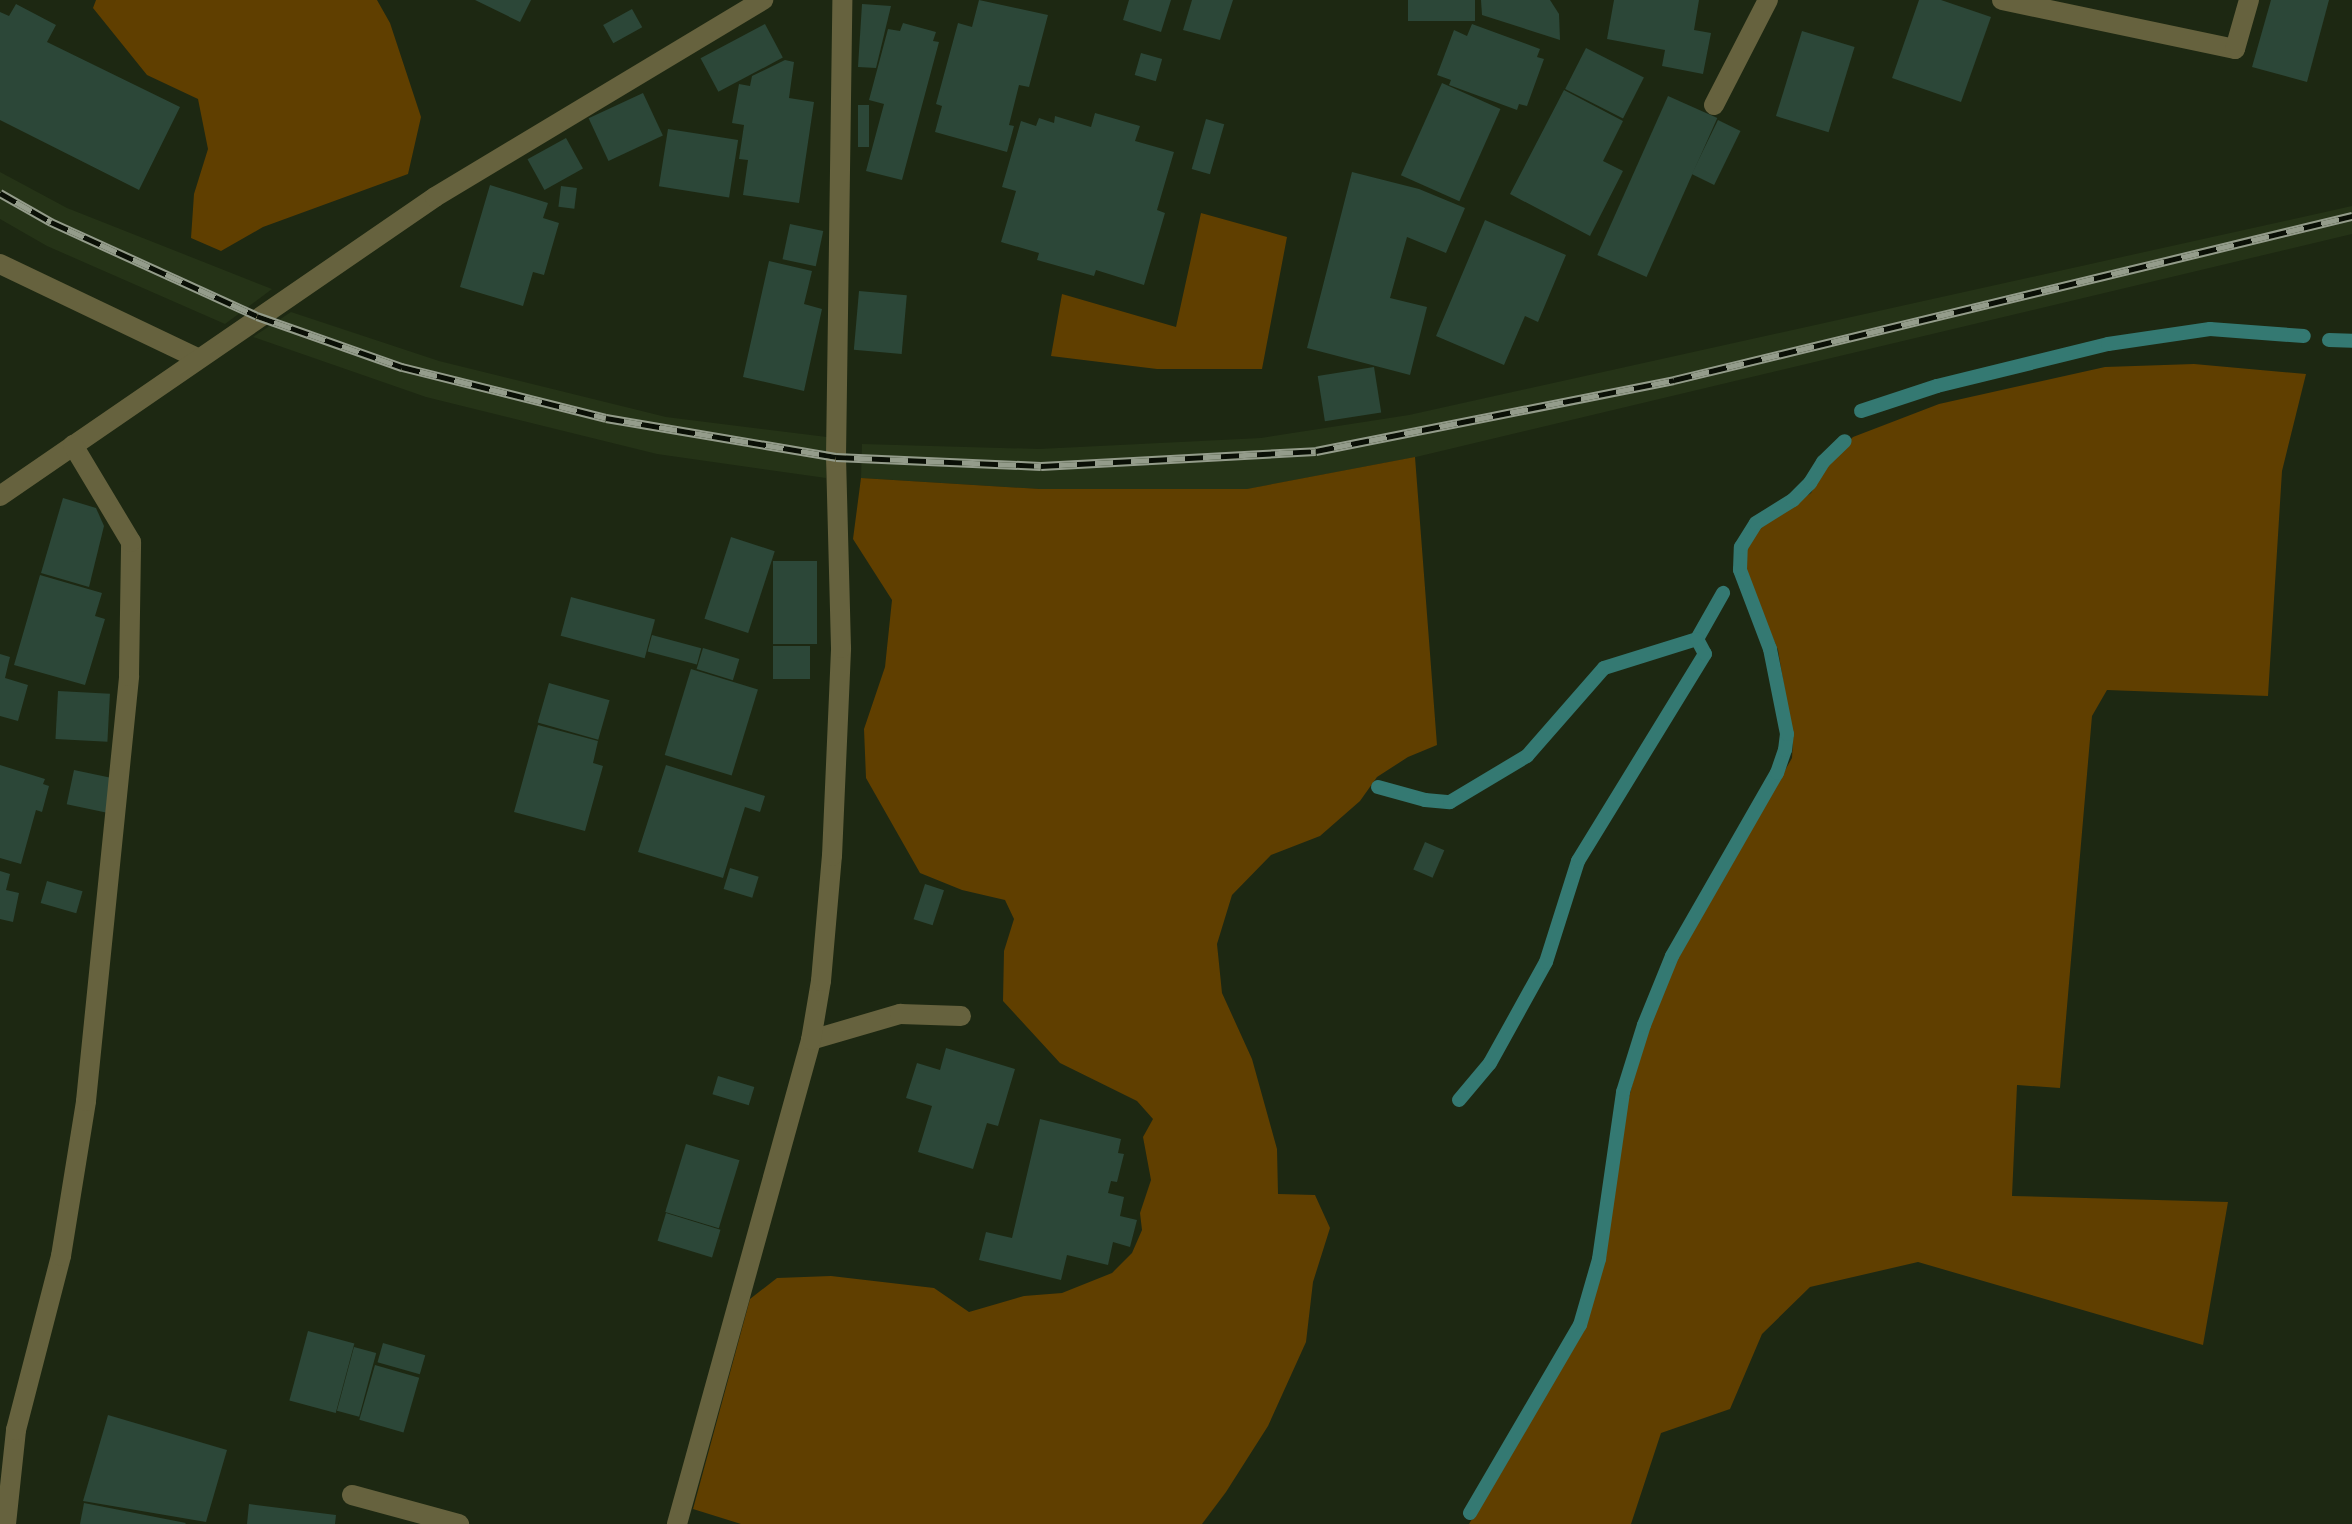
<!DOCTYPE html>
<style>
body{margin:0}
#map{position:relative;width:2352px;height:1524px;overflow:hidden;background:#1d2812;font-family:"Archivo Narrow",sans-serif}
div>[style]{position:absolute}
[style*='--x']{left:calc(var(--x)*1px);top:calc(var(--y)*1px);width:calc(var(--w)*1px);rotate:calc(var(--a)*1deg)}
.built>*{inset:0;background:#253317}
.green>*{inset:0;background:#603f00}
.stream>*{height:14px;margin:-7px;padding:0 7px;transform-origin:7px;border-radius:7px;background:#347972}
.building>*{inset:0;background:#2c4738;transform-origin:0 0}
.service>*{height:20px;margin:-10px;padding:0 10px;transform-origin:10px;border-radius:10px;background:#66623e}
.minor>*{height:20px;margin:-10px;padding:0 10px;transform-origin:10px;border-radius:10px;background:#66623e}
.rail>*{height:9px;margin-top:-4.5px;transform-origin:0;background:repeating-linear-gradient(90deg,#0a0f06 0 18px,#949c8b 0 36px);box-sizing:border-box;border-block:2px solid #949c8b}
span{translate:-50% -50%;white-space:nowrap;text-align:center;line-height:1.15;-webkit-text-stroke:6px #0a0f06;paint-order:stroke}
</style>
<div id="map">
<div class="built">
<i style="clip-path:polygon(0 172px,67px 208px,272px 289px,225px 324px,47px 246px,0 219px)"></i>
<i style="clip-path:polygon(2352px 206px,2352px 234px,1416px 457px,1248px 489px,1040px 489px,861px 478px,862px 444px,1039px 449px,1261px 438px,1409px 415px)"></i>
<i style="clip-path:polygon(291px 312px,439px 361px,666px 417px,827px 437px,826px 478px,657px 454px,426px 397px,253px 337px)"></i>
</div>
<div class="green">
<i style="clip-path:polygon(96px 0,377px 0,390px 23px,421px 117px,408px 174px,263px 227px,221px 251px,191px 238px,194px 194px,208px 149px,198px 99px,147px 75px,93px 8px)"></i>
<i style="clip-path:polygon(1201px 213px,1287px 237px,1262px 369px,1157px 369px,1051px 356px,1062px 294px,1176px 327px)"></i>
<i style="clip-path:polygon(2194px 364px,2306px 374px,2282px 471px,2268px 696px,2107px 690px,2092px 716px,2060px 1088px,2017px 1085px,2012px 1196px,2228px 1202px,2203px 1345px,1918px 1262px,1810px 1287px,1762px 1334px,1730px 1409px,1661px 1433px,1631px 1524px,1469px 1524px,1585px 1327px,1604px 1262px,1628px 1101px,1645px 1036px,1677px 960px,1792px 758px,1793px 740px,1778px 650px,1747px 577px,1747px 550px,1760px 526px,1811px 493px,1826px 464px,1853px 437px,1939px 404px,2105px 367px)"></i>
<i style="clip-path:polygon(1415px 457px,1437px 745px,1408px 757px,1377px 777px,1360px 801px,1320px 836px,1271px 855px,1232px 895px,1217px 944px,1222px 993px,1252px 1059px,1277px 1149px,1278px 1194px,1315px 1195px,1330px 1228px,1313px 1282px,1306px 1342px,1268px 1426px,1226px 1492px,1202px 1524px,741px 1524px,693px 1509px,750px 1299px,777px 1278px,831px 1276px,934px 1288px,969px 1312px,1024px 1296px,1062px 1293px,1112px 1273px,1132px 1253px,1142px 1230px,1140px 1213px,1151px 1180px,1143px 1137px,1153px 1119px,1137px 1101px,1060px 1063px,1003px 1001px,1004px 951px,1014px 919px,1005px 900px,962px 890px,920px 873px,866px 778px,864px 729px,885px 667px,892px 600px,853px 539px,861px 478px,1040px 489px,1247px 489px)"></i>
</div>
<div class="stream">
<i style="--x:2329;--y:340;--w:23;--a:2"></i>
<i style="--x:1861;--y:411;--w:80;--a:-18.2"></i>
<i style="--x:1937;--y:386;--w:176;--a:-13.8"></i>
<i style="--x:2108;--y:344;--w:103;--a:-8.4"></i>
<i style="--x:2210;--y:329;--w:94;--a:4.3"></i>
<i style="--x:1378;--y:787;--w:49;--a:15.5"></i>
<i style="--x:1425;--y:800;--w:25;--a:5"></i>
<i style="--x:1450;--y:802;--w:90;--a:-30.9"></i>
<i style="--x:1527;--y:756;--w:117;--a:-48.8"></i>
<i style="--x:1604;--y:668;--w:97;--a:-17.3"></i>
<i style="--x:1697;--y:639;--w:53;--a:-60.5"></i>
<i style="--x:1459;--y:1100;--w:48;--a:-50"></i>
<i style="--x:1490;--y:1063;--w:115;--a:-61"></i>
<i style="--x:1546;--y:962;--w:106;--a:-72.4"></i>
<i style="--x:1578;--y:861;--w:243;--a:-58.5"></i>
<i style="--x:1705;--y:654;--w:17;--a:-118"></i>
<i style="--x:1470;--y:1513;--w:218;--a:-59.7"></i>
<i style="--x:1580;--y:1325;--w:69;--a:-73.9"></i>
<i style="--x:1599;--y:1259;--w:169;--a:-81.8"></i>
<i style="--x:1623;--y:1092;--w:70;--a:-72.6"></i>
<i style="--x:1644;--y:1025;--w:74;--a:-67.9"></i>
<i style="--x:1672;--y:956;--w:211;--a:-60.2"></i>
<i style="--x:1777;--y:773;--w:24;--a:-71"></i>
<i style="--x:1785;--y:750;--w:16;--a:-83"></i>
<i style="--x:1787;--y:734;--w:87;--a:-101.3"></i>
<i style="--x:1770;--y:649;--w:85;--a:-110.8"></i>
<i style="--x:1740;--y:570;--w:23;--a:-88"></i>
<i style="--x:1741;--y:547;--w:28;--a:-58"></i>
<i style="--x:1756;--y:523;--w:44;--a:-31.9"></i>
<i style="--x:1793;--y:500;--w:24;--a:-45"></i>
<i style="--x:1810;--y:483;--w:25;--a:-58"></i>
<i style="--x:1823;--y:462;--w:30;--a:-44"></i>
</div>
<div class="building">
<i style="clip-path:polygon(475px 0,531px 0,520px 22px)"></i>
<i style="clip-path:polygon(979px 0,1048px 15px,1029px 87px,1019px 85px,1009px 125px,1014px 126px,1007px 152px,935px 132px,942px 106px,936px 104px,958px 23px,972px 27px)"></i>
<i style="clip-path:polygon(1129px 0,1171px 0,1161px 32px,1123px 20px)"></i>
<i style="clip-path:polygon(1192px 0,1233px 0,1220px 40px,1183px 30px)"></i>
<i style="left:1408px;top:0;width:67px;height:21px"></i>
<i style="clip-path:polygon(1481px 0,1550px 0,1559px 14px,1560px 40px,1482px 15px)"></i>
<i style="clip-path:polygon(1614px 0,1699px 0,1694px 30px,1711px 33px,1703px 74px,1662px 66px,1665px 50px,1607px 39px)"></i>
<i style="clip-path:polygon(1919px 0,1941px 0,1991px 17px,1961px 102px,1892px 78px)"></i>
<i style="clip-path:polygon(2271px 0,2329px 0,2307px 82px,2252px 67px)"></i>
<i style="clip-path:polygon(16px 4px,56px 25px,47px 42px,180px 107px,139px 190px,0 120px,0 12px,9px 16px)"></i>
<i style="clip-path:polygon(862px 4px,891px 6px,876px 68px,858px 67px)"></i>
<i style="left:632px;top:9px;width:21px;height:33px;rotate:61deg"></i>
<i style="clip-path:polygon(903px 23px,936px 32px,933px 41px,939px 42px,902px 180px,866px 171px,884px 104px,869px 100px,888px 29px,900px 31px)"></i>
<i style="left:765px;top:24px;width:38px;height:73px;rotate:62deg"></i>
<i style="clip-path:polygon(1472px 24px,1540px 49px,1537px 57px,1544px 59px,1527px 106px,1519px 104px,1517px 110px,1449px 85px,1451px 80px,1437px 75px,1454px 30px,1467px 36px)"></i>
<i style="left:1802px;top:31px;width:55px;height:89px;rotate:17deg"></i>
<i style="left:1586px;top:48px;width:65px;height:46px;rotate:27deg"></i>
<i style="left:1141px;top:53px;width:22px;height:23px;rotate:16deg"></i>
<i style="clip-path:polygon(785px 60px,794px 62px,789px 98px,814px 102px,799px 203px,743px 195px,748px 160px,739px 159px,744px 125px,732px 123px,739px 84px,750px 86px,752px 76px)"></i>
<i style="left:1442px;top:83px;width:64px;height:101px;rotate:24deg"></i>
<i style="clip-path:polygon(1564px 90px,1623px 121px,1603px 161px,1623px 171px,1590px 236px,1510px 194px)"></i>
<i style="left:643px;top:93px;width:47px;height:60px;rotate:65deg"></i>
<i style="left:1668px;top:96px;width:54px;height:174px;rotate:24deg"></i>
<i style="left:858px;top:105px;width:11px;height:42px"></i>
<i style="clip-path:polygon(1095px 113px,1140px 126px,1135px 141px,1174px 152px,1157px 210px,1165px 213px,1144px 285px,1096px 270px,1094px 276px,1037px 260px,1039px 253px,1001px 242px,1016px 191px,1002px 187px,1021px 121px,1036px 126px,1039px 118px,1054px 123px,1055px 116px,1091px 127px)"></i>
<i style="left:1206px;top:119px;width:19px;height:52px;rotate:16deg"></i>
<i style="left:1718px;top:120px;width:25px;height:60px;rotate:26deg"></i>
<i style="left:668px;top:129px;width:71px;height:58px;rotate:9deg"></i>
<i style="left:566px;top:138px;width:35px;height:44px;rotate:61deg"></i>
<i style="clip-path:polygon(1352px 172px,1419px 189px,1465px 208px,1446px 253px,1407px 237px,1390px 298px,1427px 307px,1410px 375px,1307px 348px)"></i>
<i style="clip-path:polygon(490px 185px,548px 203px,543px 218px,559px 223px,544px 275px,533px 272px,523px 306px,460px 287px)"></i>
<i style="left:561px;top:186px;width:16px;height:21px;rotate:7deg"></i>
<i style="clip-path:polygon(1485px 220px,1566px 255px,1538px 322px,1525px 316px,1504px 365px,1436px 336px)"></i>
<i style="left:790px;top:224px;width:34px;height:36px;rotate:12deg"></i>
<i style="clip-path:polygon(769px 261px,812px 271px,804px 304px,822px 309px,804px 391px,743px 377px)"></i>
<i style="left:859px;top:291px;width:48px;height:59px;rotate:5deg"></i>
<i style="left:1374px;top:367px;width:46px;height:57px;rotate:81deg"></i>
<i style="clip-path:polygon(63px 498px,96px 508px,104px 526px,89px 587px,41px 573px)"></i>
<i style="left:731px;top:537px;width:46px;height:86px;rotate:18deg"></i>
<i style="left:773px;top:561px;width:44px;height:83px"></i>
<i style="clip-path:polygon(40px 575px,102px 593px,95px 616px,105px 619px,85px 685px,14px 665px)"></i>
<i style="left:571px;top:597px;width:87px;height:40px;rotate:15deg"></i>
<i style="left:652px;top:635px;width:51px;height:17px;rotate:15deg"></i>
<i style="left:773px;top:646px;width:37px;height:33px"></i>
<i style="left:703px;top:648px;width:38px;height:22px;rotate:17deg"></i>
<i style="clip-path:polygon(0 654px,10px 657px,5px 678px,28px 685px,18px 721px,0 716px)"></i>
<i style="left:691px;top:669px;width:70px;height:90px;rotate:17deg"></i>
<i style="left:549px;top:683px;width:63px;height:41px;rotate:16deg"></i>
<i style="left:58px;top:691px;width:52px;height:48px;rotate:3deg"></i>
<i style="clip-path:polygon(538px 725px,598px 741px,593px 763px,603px 766px,585px 831px,514px 812px)"></i>
<i style="clip-path:polygon(0 765px,45px 779px,43px 784px,49px 786px,42px 812px,36px 810px,21px 864px,0 858px)"></i>
<i style="clip-path:polygon(666px 765px,765px 796px,760px 812px,745px 807px,723px 878px,638px 852px)"></i>
<i style="left:74px;top:770px;width:40px;height:35px;rotate:12deg"></i>
<i style="left:1425px;top:842px;width:21px;height:30px;rotate:23deg"></i>
<i style="left:730px;top:868px;width:30px;height:22px;rotate:17deg"></i>
<i style="clip-path:polygon(0 871px,10px 874px,6px 890px,19px 893px,13px 922px,0 919px)"></i>
<i style="left:47px;top:881px;width:37px;height:23px;rotate:16deg"></i>
<i style="left:925px;top:884px;width:20px;height:37px;rotate:18deg"></i>
<i style="clip-path:polygon(946px 1048px,1015px 1069px,998px 1126px,987px 1123px,973px 1169px,918px 1152px,932px 1106px,906px 1098px,917px 1063px,940px 1070px)"></i>
<i style="left:718px;top:1076px;width:38px;height:19px;rotate:17deg"></i>
<i style="clip-path:polygon(1040px 1119px,1121px 1139px,1118px 1153px,1124px 1154px,1117px 1182px,1111px 1181px,1108px 1193px,1124px 1197px,1120px 1216px,1137px 1220px,1130px 1247px,1113px 1242px,1108px 1265px,1067px 1255px,1061px 1280px,979px 1260px,986px 1232px,1012px 1238px)"></i>
<i style="left:686px;top:1144px;width:56px;height:71px;rotate:17deg"></i>
<i style="left:666px;top:1213px;width:57px;height:29px;rotate:17deg"></i>
<i style="left:308px;top:1331px;width:48px;height:72px;rotate:15deg"></i>
<i style="left:383px;top:1343px;width:44px;height:20px;rotate:16deg"></i>
<i style="left:354px;top:1347px;width:23px;height:66px;rotate:15deg"></i>
<i style="left:375px;top:1365px;width:46px;height:57px;rotate:16deg"></i>
<i style="clip-path:polygon(108px 1415px,227px 1450px,206px 1522px,83px 1501px)"></i>
<i style="clip-path:polygon(84px 1503px,186px 1523px,185px 1524px,80px 1524px)"></i>
<i style="clip-path:polygon(249px 1504px,336px 1515px,335px 1524px,247px 1524px)"></i>
</div>
<div class="service">
<i style="--x:2002;--y:0;--w:238;--a:11.9"></i>
<i style="--x:2235;--y:49;--w:51;--a:-74.1"></i>
<i style="--x:1714;--y:105;--w:118;--a:-62.8"></i>
<i style="--x:811;--y:1040;--w:93;--a:-16.3"></i>
<i style="--x:900;--y:1014;--w:61;--a:1.9"></i>
<i style="--x:352;--y:1495;--w:111;--a:15.2"></i>
</div>
<div class="minor">
<i style="--x:0;--y:264;--w:218;--a:25.5"></i>
<i style="--x:0;--y:496;--w:528;--a:-34.5"></i>
<i style="--x:435;--y:197;--w:383;--a:-31"></i>
<i style="--x:6;--y:1524;--w:95;--a:-83.9"></i>
<i style="--x:16;--y:1430;--w:180;--a:-75.5"></i>
<i style="--x:61;--y:1256;--w:157;--a:-80.8"></i>
<i style="--x:86;--y:1101;--w:427;--a:-84.2"></i>
<i style="--x:129;--y:676;--w:134;--a:-89.1"></i>
<i style="--x:131;--y:542;--w:113;--a:-120.9"></i>
<i style="--x:677;--y:1524;--w:502;--a:-74.52"></i>
<i style="--x:811;--y:1040;--w:60;--a:-80.4"></i>
<i style="--x:821;--y:981;--w:125;--a:-85"></i>
<i style="--x:832;--y:856;--w:208;--a:-87.5"></i>
<i style="--x:841;--y:648;--w:191;--a:-91.5"></i>
<i style="--x:836;--y:457;--w:457;--a:-89.2"></i>
</div>
<div class="rail">
<i style="--x:0;--y:193;--w:59;--a:29.6"></i>
<i style="--x:51;--y:222;--w:226;--a:24.5"></i>
<i style="--x:257;--y:316;--w:154;--a:19.4"></i>
<i style="--x:402;--y:367;--w:210;--a:14"></i>
<i style="--x:606;--y:418;--w:233;--a:9.6"></i>
<i style="--x:836;--y:457;--w:205;--a:2.5"></i>
<i style="--x:1041;--y:466;--w:275;--a:-3.1"></i>
<i style="--x:1316;--y:451;--w:365;--a:-11.2"></i>
<i style="--x:1674;--y:380;--w:698;--a:-13.6"></i>
</div>
</div>
